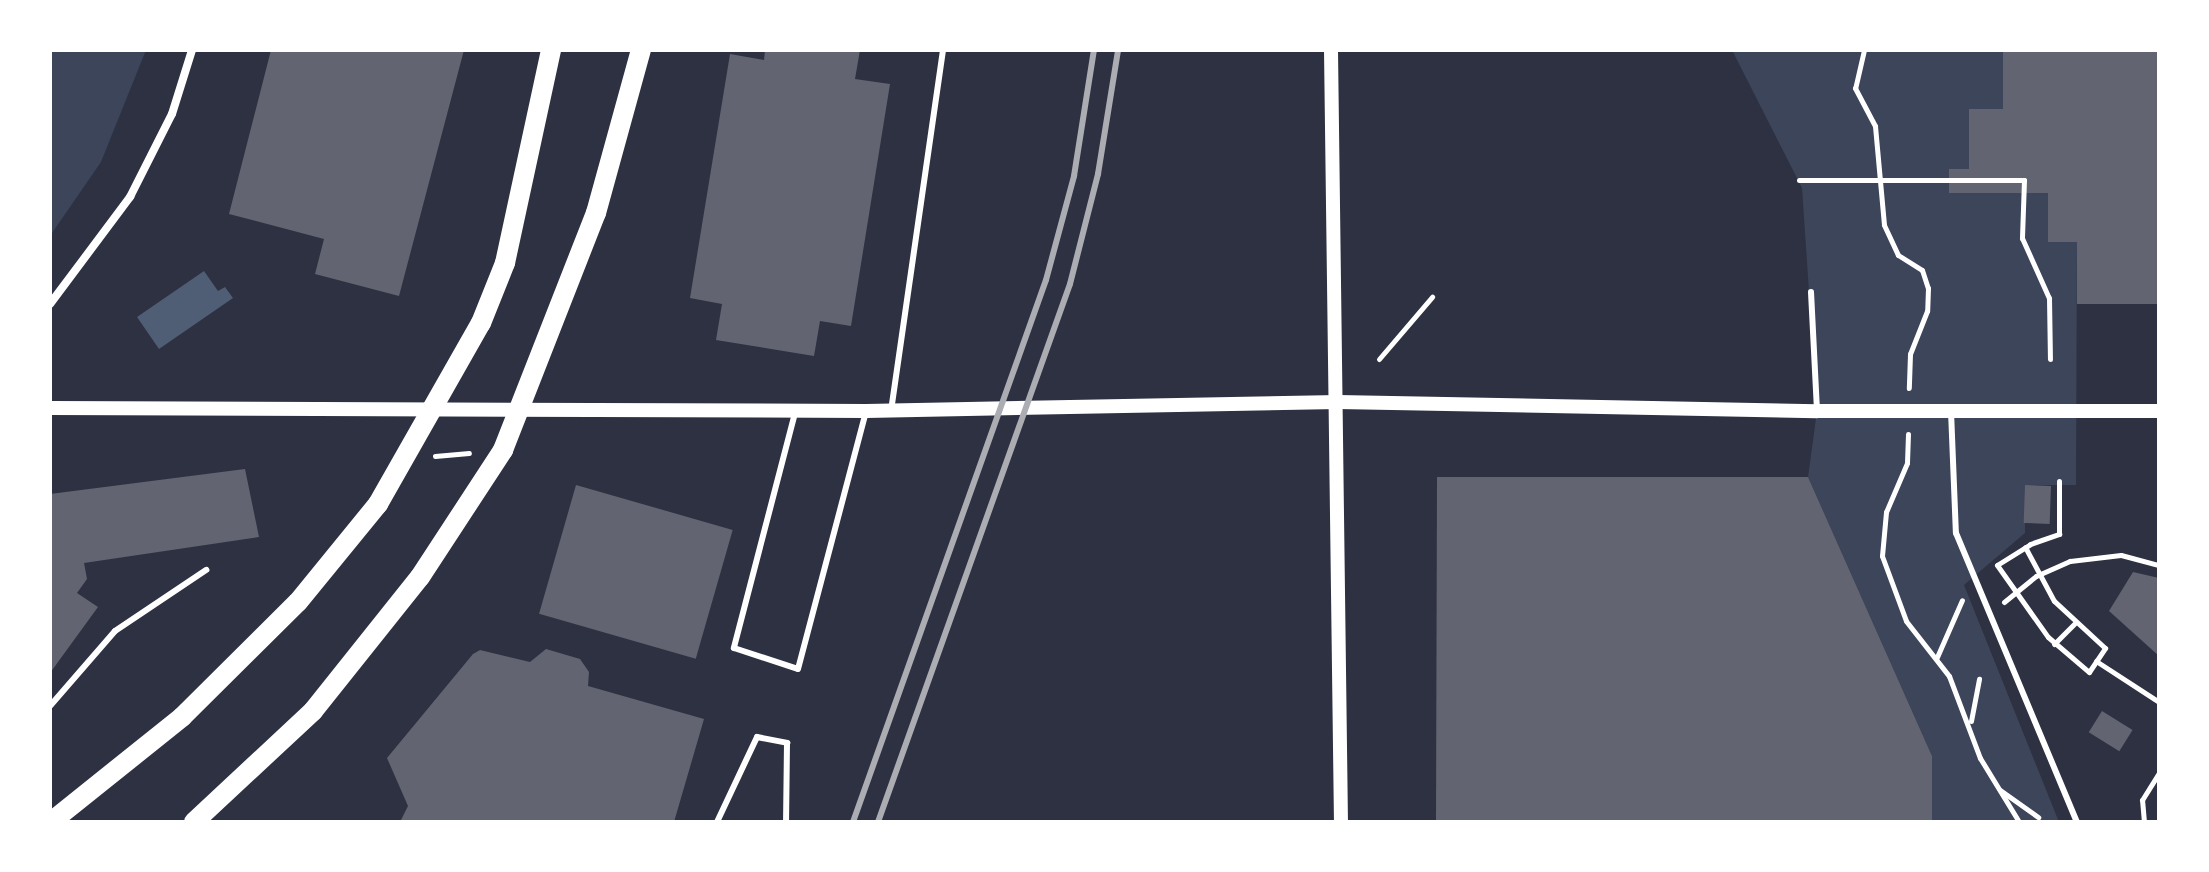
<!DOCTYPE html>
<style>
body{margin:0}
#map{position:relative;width:2209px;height:872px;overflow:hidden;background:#2d3142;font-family:"Sofia Sans Condensed",sans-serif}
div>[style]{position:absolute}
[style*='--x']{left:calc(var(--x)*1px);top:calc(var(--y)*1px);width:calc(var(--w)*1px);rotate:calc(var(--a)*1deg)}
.green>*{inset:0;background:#3c4559}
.water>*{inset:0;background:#4f5d75}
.building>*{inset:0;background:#626471;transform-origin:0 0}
.path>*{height:5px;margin:-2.5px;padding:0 2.5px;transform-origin:2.5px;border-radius:2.5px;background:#fff}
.service>*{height:6px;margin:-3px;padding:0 3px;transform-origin:3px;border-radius:3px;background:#fff}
.minor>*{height:8px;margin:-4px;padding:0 4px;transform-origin:4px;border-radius:4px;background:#fff}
.tertiary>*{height:14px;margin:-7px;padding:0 7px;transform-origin:7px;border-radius:7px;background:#fff}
.primary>*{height:20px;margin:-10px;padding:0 10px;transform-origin:10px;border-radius:10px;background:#fff}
.rail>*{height:6px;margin:-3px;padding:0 3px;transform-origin:3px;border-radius:3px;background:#abadb3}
span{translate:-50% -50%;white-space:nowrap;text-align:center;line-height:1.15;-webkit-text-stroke:6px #fff;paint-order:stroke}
.frame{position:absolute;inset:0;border:52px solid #fff;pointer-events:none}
</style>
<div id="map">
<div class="green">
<i style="clip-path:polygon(50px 50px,146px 50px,101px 162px,50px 236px)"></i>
<i style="clip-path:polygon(1732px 50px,2003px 50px,2003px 109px,1969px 109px,1969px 193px,2048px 193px,2048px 242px,2077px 242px,2076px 485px,2025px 485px,2025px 533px,1964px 585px,2059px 822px,1932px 822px,1932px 756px,1808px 477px,1817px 411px,1802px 188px)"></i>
</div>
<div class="water">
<i style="clip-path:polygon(204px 271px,218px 291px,225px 287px,233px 298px,159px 349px,137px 317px)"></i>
</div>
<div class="building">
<i style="clip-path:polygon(271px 50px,464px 50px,399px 296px,315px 274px,324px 239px,229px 214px)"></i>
<i style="clip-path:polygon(765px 50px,860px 50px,855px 79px,890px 84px,851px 326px,820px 321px,814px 356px,716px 340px,722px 304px,690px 298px,730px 54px,764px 60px)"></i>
<i style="clip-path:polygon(2003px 50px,2159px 50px,2159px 304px,2077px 304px,2077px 242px,2048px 242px,2048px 193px,1949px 193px,1949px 169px,1969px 169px,1969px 109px,2003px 109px)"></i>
<i style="clip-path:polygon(245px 469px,259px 537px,84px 563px,87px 579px,77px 593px,98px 607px,50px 673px,50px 494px)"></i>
<i style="clip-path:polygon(1437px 477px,1808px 477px,1932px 756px,1932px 822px,1436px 822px)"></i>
<i style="left:576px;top:485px;width:163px;height:134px;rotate:16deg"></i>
<i style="left:2025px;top:485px;width:26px;height:38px;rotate:2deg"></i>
<i style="clip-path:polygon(2133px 572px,2159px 578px,2159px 656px,2109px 611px)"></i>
<i style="clip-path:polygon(546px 649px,580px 659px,589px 672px,588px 686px,704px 719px,674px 822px,400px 822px,408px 806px,387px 758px,473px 654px,480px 650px,530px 662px)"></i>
<i style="left:2102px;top:711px;width:36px;height:25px;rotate:32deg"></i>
</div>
<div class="path">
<i style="--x:1864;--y:50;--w:39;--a:103"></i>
<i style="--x:1855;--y:88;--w:43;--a:62.2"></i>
<i style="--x:1875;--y:126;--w:99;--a:84.8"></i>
<i style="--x:1884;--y:225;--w:33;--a:65"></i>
<i style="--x:1898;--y:255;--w:28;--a:32"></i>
<i style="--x:1922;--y:270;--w:19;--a:72"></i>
<i style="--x:1928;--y:288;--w:23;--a:92"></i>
<i style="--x:1927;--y:311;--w:46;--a:111.6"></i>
<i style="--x:1910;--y:354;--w:34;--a:92"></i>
<i style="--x:1799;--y:180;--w:225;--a:0"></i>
<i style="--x:2024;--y:180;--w:58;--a:92"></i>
<i style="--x:2022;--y:238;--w:66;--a:65.8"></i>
<i style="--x:2049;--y:298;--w:61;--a:89.1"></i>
<i style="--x:1379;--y:359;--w:82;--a:-49.5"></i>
<i style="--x:1908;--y:434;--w:29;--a:92"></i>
<i style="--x:1907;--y:463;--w:53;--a:113.2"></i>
<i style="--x:1886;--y:512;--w:44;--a:95.2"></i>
<i style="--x:1882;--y:556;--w:69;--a:69.7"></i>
<i style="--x:1906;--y:621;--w:70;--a:52"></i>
<i style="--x:1949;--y:676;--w:88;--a:69.3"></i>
<i style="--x:1980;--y:758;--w:75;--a:58.6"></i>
<i style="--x:435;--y:456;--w:34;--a:-5"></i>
<i style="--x:1997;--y:565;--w:88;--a:54.7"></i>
<i style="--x:2048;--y:637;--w:54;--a:40.5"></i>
<i style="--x:2089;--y:672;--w:29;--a:-56"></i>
<i style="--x:2105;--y:648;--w:69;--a:-137.3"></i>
<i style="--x:2054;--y:601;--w:61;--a:-118.2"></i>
<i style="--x:1997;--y:565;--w:39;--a:-32"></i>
<i style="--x:2030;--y:544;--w:31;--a:-19"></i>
<i style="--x:2059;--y:534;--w:53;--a:-90"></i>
<i style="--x:2004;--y:602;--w:41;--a:-39.1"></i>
<i style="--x:2036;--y:576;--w:37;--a:-24"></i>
<i style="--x:2070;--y:561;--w:51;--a:-6.7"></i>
<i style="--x:2121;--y:555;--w:39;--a:15"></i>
<i style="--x:2054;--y:644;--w:30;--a:-45"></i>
<i style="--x:1937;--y:657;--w:62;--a:-66.3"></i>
<i style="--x:2096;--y:661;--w:75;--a:33.1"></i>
<i style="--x:1971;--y:721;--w:43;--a:-79.2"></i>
<i style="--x:2000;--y:790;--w:47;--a:35.4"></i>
<i style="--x:2144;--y:822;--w:22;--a:-95"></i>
<i style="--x:2142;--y:800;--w:32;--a:-58"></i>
</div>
<div class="service">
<i style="--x:1811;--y:292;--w:117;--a:87.1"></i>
<i style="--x:891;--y:411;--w:365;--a:-81.8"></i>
<i style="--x:1951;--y:411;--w:122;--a:87.7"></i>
<i style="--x:1956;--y:533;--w:313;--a:67.3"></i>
<i style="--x:795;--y:413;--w:243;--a:104.6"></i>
<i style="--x:734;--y:648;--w:67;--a:18.2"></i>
<i style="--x:798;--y:669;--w:267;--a:-75.2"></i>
<i style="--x:50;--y:706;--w:99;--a:-49.1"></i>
<i style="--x:115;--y:631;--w:110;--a:-33.8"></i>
<i style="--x:717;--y:822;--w:94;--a:-64.8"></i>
<i style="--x:757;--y:737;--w:31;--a:11"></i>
<i style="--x:787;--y:743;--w:79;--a:90.7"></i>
</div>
<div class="minor">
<i style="--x:50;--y:304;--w:134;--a:-53.2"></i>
<i style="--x:130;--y:197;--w:93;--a:-63.2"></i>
<i style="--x:172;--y:114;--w:67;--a:-72.6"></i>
</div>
<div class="tertiary">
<i style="--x:1331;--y:50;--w:772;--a:89.26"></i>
<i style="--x:50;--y:408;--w:816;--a:0.21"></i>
<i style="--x:866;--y:411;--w:472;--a:-1.1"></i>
<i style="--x:1338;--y:402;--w:479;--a:1.1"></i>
<i style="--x:1817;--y:411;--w:342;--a:0"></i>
</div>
<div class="primary">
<i style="--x:51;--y:822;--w:168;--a:-38.7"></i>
<i style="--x:182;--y:717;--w:163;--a:-44.8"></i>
<i style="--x:298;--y:602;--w:127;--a:-50.8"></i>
<i style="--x:378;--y:504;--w:208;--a:-60.4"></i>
<i style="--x:481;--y:323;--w:65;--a:-68.2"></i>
<i style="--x:505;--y:263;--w:218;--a:-77.8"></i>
<i style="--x:194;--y:822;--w:163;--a:-43"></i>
<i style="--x:313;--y:711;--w:171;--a:-51.4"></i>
<i style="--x:420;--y:577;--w:152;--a:-56.8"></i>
<i style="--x:503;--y:450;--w:255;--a:-68.6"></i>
<i style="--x:596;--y:213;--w:169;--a:-74.6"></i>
</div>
<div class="rail">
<i style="--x:853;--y:822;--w:575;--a:-70.4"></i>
<i style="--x:1046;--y:280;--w:108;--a:-74.9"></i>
<i style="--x:1074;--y:176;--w:128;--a:-81"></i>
<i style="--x:878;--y:822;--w:571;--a:-70.36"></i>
<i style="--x:1070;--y:284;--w:114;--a:-75.7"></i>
<i style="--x:1098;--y:174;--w:126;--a:-80.8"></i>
</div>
<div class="frame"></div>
</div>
